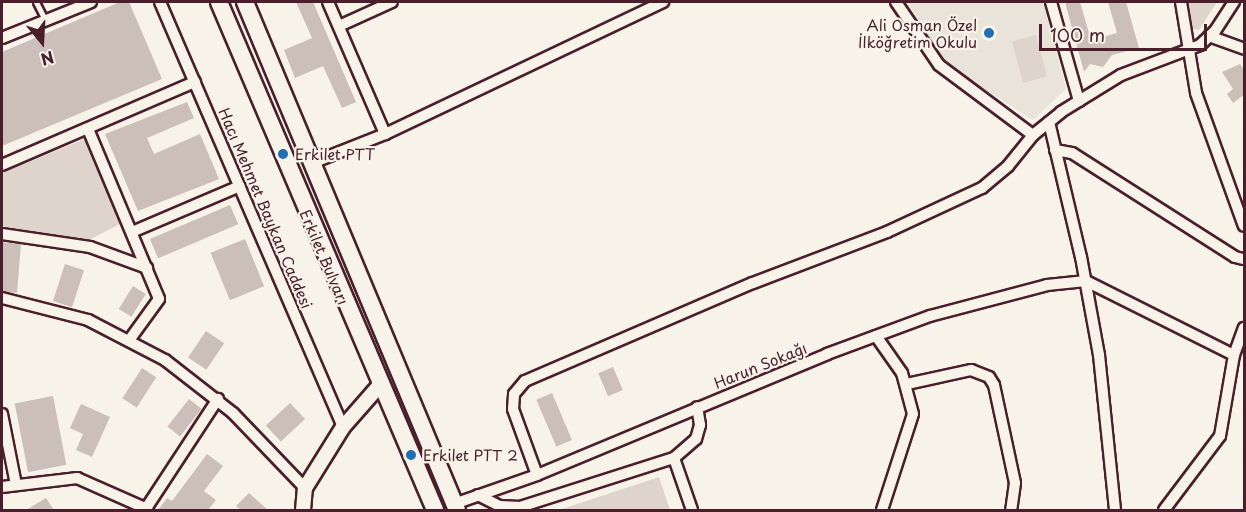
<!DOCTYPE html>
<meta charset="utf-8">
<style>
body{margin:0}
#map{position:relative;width:1246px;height:512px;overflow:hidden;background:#f7f3e8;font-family:"Playpen Sans",sans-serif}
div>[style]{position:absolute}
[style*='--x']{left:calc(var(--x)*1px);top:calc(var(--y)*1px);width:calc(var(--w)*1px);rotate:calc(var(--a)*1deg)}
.built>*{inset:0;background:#eae3da}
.green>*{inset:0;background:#ded4cc;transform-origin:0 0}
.building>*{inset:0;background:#ccbfb9;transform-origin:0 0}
.roads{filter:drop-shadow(2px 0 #4a1f2b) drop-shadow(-2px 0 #4a1f2b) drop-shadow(0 2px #4a1f2b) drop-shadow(0 -2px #4a1f2b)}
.lane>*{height:5px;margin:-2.5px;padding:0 2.5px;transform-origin:2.5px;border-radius:2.5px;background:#f7f3e8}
.street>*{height:10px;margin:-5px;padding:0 5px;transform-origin:5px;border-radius:5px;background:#f7f3e8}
.secondary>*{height:14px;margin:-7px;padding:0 7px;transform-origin:7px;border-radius:7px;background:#f7f3e8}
.primary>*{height:16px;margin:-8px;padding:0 8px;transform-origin:8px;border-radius:8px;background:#f7f3e8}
.dots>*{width:16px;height:16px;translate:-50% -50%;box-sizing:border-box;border:3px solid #f7f3e8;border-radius:50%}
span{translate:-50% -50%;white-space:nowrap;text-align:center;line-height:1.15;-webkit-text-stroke:4.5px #f7f3e8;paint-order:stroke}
.poi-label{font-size:15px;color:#4a1f2b}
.right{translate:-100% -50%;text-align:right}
.left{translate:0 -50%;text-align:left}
.street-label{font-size:15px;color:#4a1f2b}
.frame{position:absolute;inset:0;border:3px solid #4a1f2b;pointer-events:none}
.north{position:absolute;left:12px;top:12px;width:60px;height:60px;-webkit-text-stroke:4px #f7f3e8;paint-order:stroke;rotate:162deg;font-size:16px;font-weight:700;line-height:24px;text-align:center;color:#4a1f2b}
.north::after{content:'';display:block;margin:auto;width:21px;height:27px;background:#4a1f2b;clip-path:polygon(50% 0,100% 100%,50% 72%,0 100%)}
.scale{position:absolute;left:1039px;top:24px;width:168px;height:27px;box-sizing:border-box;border:3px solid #4a1f2b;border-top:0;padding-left:8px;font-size:18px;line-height:21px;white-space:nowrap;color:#4a1f2b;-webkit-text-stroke:4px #f7f3e8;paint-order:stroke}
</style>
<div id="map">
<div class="built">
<i style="clip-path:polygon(907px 2px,1043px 2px,1066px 89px,1033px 120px,947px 65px)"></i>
</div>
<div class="green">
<i style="clip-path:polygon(1189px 2px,1217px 2px,1199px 30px,1192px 29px)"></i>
<i style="left:1036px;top:35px;width:43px;height:25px;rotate:75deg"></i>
<i style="clip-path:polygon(87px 138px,120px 224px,87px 241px,2px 226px,2px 173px)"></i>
<i style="clip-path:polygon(659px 477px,670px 510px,559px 510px)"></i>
</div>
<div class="building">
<i style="clip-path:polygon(120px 2px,129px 2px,162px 79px,2px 146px,2px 52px)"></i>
<i style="clip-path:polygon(296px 2px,313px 2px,356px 102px,342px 108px,323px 66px,295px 78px,284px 50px,312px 38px)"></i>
<i style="clip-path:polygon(1065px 2px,1080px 2px,1091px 40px,1117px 33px,1108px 2px,1126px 2px,1139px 48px,1112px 55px,1103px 67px,1090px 64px,1084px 72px)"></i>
<i style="clip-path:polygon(1240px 64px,1245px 71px,1245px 94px,1233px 103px,1227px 94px,1233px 89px,1222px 72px)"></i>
<i style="clip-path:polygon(187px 102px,194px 118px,147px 138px,154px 154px,200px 134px,219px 179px,138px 211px,105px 134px)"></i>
<i style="left:230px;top:205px;width:21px;height:87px;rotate:67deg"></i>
<i style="left:245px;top:239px;width:51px;height:37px;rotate:68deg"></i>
<i style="clip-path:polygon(2px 242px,21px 244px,17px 293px,2px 291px)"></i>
<i style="left:65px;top:264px;width:20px;height:39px;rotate:18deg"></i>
<i style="left:133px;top:286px;width:15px;height:27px;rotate:32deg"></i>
<i style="left:206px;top:331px;width:22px;height:32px;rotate:34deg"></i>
<i style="left:613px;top:367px;width:25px;height:16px;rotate:67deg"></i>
<i style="left:142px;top:368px;width:17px;height:36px;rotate:33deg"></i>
<i style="left:552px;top:393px;width:51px;height:17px;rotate:67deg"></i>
<i style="left:53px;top:396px;width:70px;height:39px;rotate:79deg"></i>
<i style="left:189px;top:399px;width:16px;height:35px;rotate:38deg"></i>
<i style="left:290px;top:403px;width:22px;height:33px;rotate:47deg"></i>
<i style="clip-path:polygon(81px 404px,110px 417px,92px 457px,76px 450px,83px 434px,70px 428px)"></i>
<i style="clip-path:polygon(207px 454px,223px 466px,204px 491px,216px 500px,208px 510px,158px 510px,167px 498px,172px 501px)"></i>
<i style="clip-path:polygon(249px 493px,268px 510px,241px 510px,236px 506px)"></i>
<i style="clip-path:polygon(46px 498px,54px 510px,26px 510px)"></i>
</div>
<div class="roads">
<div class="lane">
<i style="--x:36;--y:2;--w:20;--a:63"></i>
</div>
<div class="street">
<i style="--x:160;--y:2;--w:463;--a:66.7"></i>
<i style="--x:328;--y:2;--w:144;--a:66.6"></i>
<i style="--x:896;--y:2;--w:76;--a:55.7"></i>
<i style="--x:939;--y:65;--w:117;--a:36.7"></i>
<i style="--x:1051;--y:2;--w:103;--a:74.2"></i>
<i style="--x:1181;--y:2;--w:92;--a:80.6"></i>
<i style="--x:1196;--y:93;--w:141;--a:70.2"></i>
<i style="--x:339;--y:26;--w:58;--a:-24.4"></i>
<i style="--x:1209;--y:36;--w:37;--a:20"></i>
<i style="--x:2;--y:38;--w:96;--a:-22"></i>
<i style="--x:1049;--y:122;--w:139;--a:76.7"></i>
<i style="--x:1081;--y:257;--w:100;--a:79.6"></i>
<i style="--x:1099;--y:355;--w:156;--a:84.1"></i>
<i style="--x:88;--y:129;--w:184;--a:67.3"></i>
<i style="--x:159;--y:299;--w:49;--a:125.9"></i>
<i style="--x:1055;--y:150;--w:17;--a:10"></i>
<i style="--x:1072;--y:153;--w:193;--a:32.5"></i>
<i style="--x:1235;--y:257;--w:9;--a:13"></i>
<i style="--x:312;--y:163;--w:79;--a:-21.7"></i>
<i style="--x:385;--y:134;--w:308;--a:-25.4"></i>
<i style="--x:2;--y:165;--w:210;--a:-23.3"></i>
<i style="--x:132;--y:232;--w:117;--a:-23.1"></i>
<i style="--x:2;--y:234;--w:89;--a:8.4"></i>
<i style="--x:90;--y:247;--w:61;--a:20.2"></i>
<i style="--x:2;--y:298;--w:89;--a:14.3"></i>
<i style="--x:88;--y:320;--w:87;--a:27.5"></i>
<i style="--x:165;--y:360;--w:86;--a:37.9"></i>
<i style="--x:233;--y:413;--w:104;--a:46.2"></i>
<i style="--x:876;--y:336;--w:45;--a:54.9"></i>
<i style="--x:902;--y:373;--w:42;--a:75"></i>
<i style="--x:913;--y:414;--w:101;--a:107.9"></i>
<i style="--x:907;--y:384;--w:66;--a:-12.3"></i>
<i style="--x:971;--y:370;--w:19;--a:21"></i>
<i style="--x:989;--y:377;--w:9;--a:58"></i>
<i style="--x:994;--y:385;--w:100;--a:77.9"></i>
<i style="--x:1015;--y:483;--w:27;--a:98"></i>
<i style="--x:2;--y:414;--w:72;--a:78.8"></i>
<i style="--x:537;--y:475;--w:70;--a:-110"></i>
<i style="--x:513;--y:409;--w:15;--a:-86"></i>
<i style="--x:514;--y:394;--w:17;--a:-50"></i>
<i style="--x:525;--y:381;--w:248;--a:-23.3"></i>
<i style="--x:753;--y:283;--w:143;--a:-20.8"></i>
<i style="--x:887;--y:232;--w:105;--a:-24.9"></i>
<i style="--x:982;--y:188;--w:34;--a:-40"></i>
<i style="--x:1008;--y:166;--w:40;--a:-51"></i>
<i style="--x:1033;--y:135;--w:36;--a:-39"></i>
<i style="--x:1061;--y:112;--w:70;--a:-31.7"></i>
<i style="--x:1121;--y:75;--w:85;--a:-20.8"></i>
<i style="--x:1200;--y:45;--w:21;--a:-43"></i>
<i style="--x:1215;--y:31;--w:35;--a:-57"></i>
<i style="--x:2;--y:487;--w:76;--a:-6.8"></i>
<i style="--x:77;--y:478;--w:77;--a:23.9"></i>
<i style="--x:478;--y:495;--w:25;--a:27"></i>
<i style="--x:500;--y:506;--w:20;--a:3"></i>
<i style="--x:520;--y:507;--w:162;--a:-17.7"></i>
<i style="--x:454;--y:504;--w:88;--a:-19.3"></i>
<i style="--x:537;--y:475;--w:314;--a:-22.6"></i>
<i style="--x:827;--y:354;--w:110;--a:-20.3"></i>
<i style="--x:930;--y:316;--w:121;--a:-14.8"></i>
<i style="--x:1047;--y:285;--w:39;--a:-6"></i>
<i style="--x:1086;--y:281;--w:165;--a:26.6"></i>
<i style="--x:145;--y:510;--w:133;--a:-56.7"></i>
<i style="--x:692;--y:510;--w:55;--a:-109.1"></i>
<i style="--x:674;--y:458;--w:29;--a:-41"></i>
<i style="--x:696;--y:439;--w:15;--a:-74"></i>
<i style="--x:700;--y:425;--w:18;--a:-99"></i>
<i style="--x:1164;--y:510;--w:93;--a:-52.9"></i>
<i style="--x:1220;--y:436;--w:82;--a:-80.2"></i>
<i style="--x:1234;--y:355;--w:29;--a:-70"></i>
</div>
<div class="secondary">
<i style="--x:303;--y:510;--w:22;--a:-85"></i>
<i style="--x:305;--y:488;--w:72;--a:-58.1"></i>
<i style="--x:343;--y:427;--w:55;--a:-48.7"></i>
</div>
<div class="primary">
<i style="--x:219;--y:2;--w:552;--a:66.96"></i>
<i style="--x:245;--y:2;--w:550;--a:67.35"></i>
</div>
</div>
<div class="dots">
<i style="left:989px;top:33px;background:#1f6fb2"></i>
<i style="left:283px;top:154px;background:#1f6fb2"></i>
<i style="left:411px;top:455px;background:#1f6fb2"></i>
</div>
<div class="poi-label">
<span class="right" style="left:977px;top:33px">Ali Osman Özel<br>İlköğretim Okulu</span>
<span class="left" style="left:295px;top:154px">Erkilet PTT</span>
<span class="left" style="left:423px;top:455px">Erkilet PTT 2</span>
</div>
<div class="street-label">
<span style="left:266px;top:208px;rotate:67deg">Hacı Mehmet Baykan Caddesi</span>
<span style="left:325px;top:257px;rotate:67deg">Erkilet Bulvarı</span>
<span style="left:760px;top:365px;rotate:-22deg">Harun Sokağı</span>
</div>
<div class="frame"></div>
<div class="north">N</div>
<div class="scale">100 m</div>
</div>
